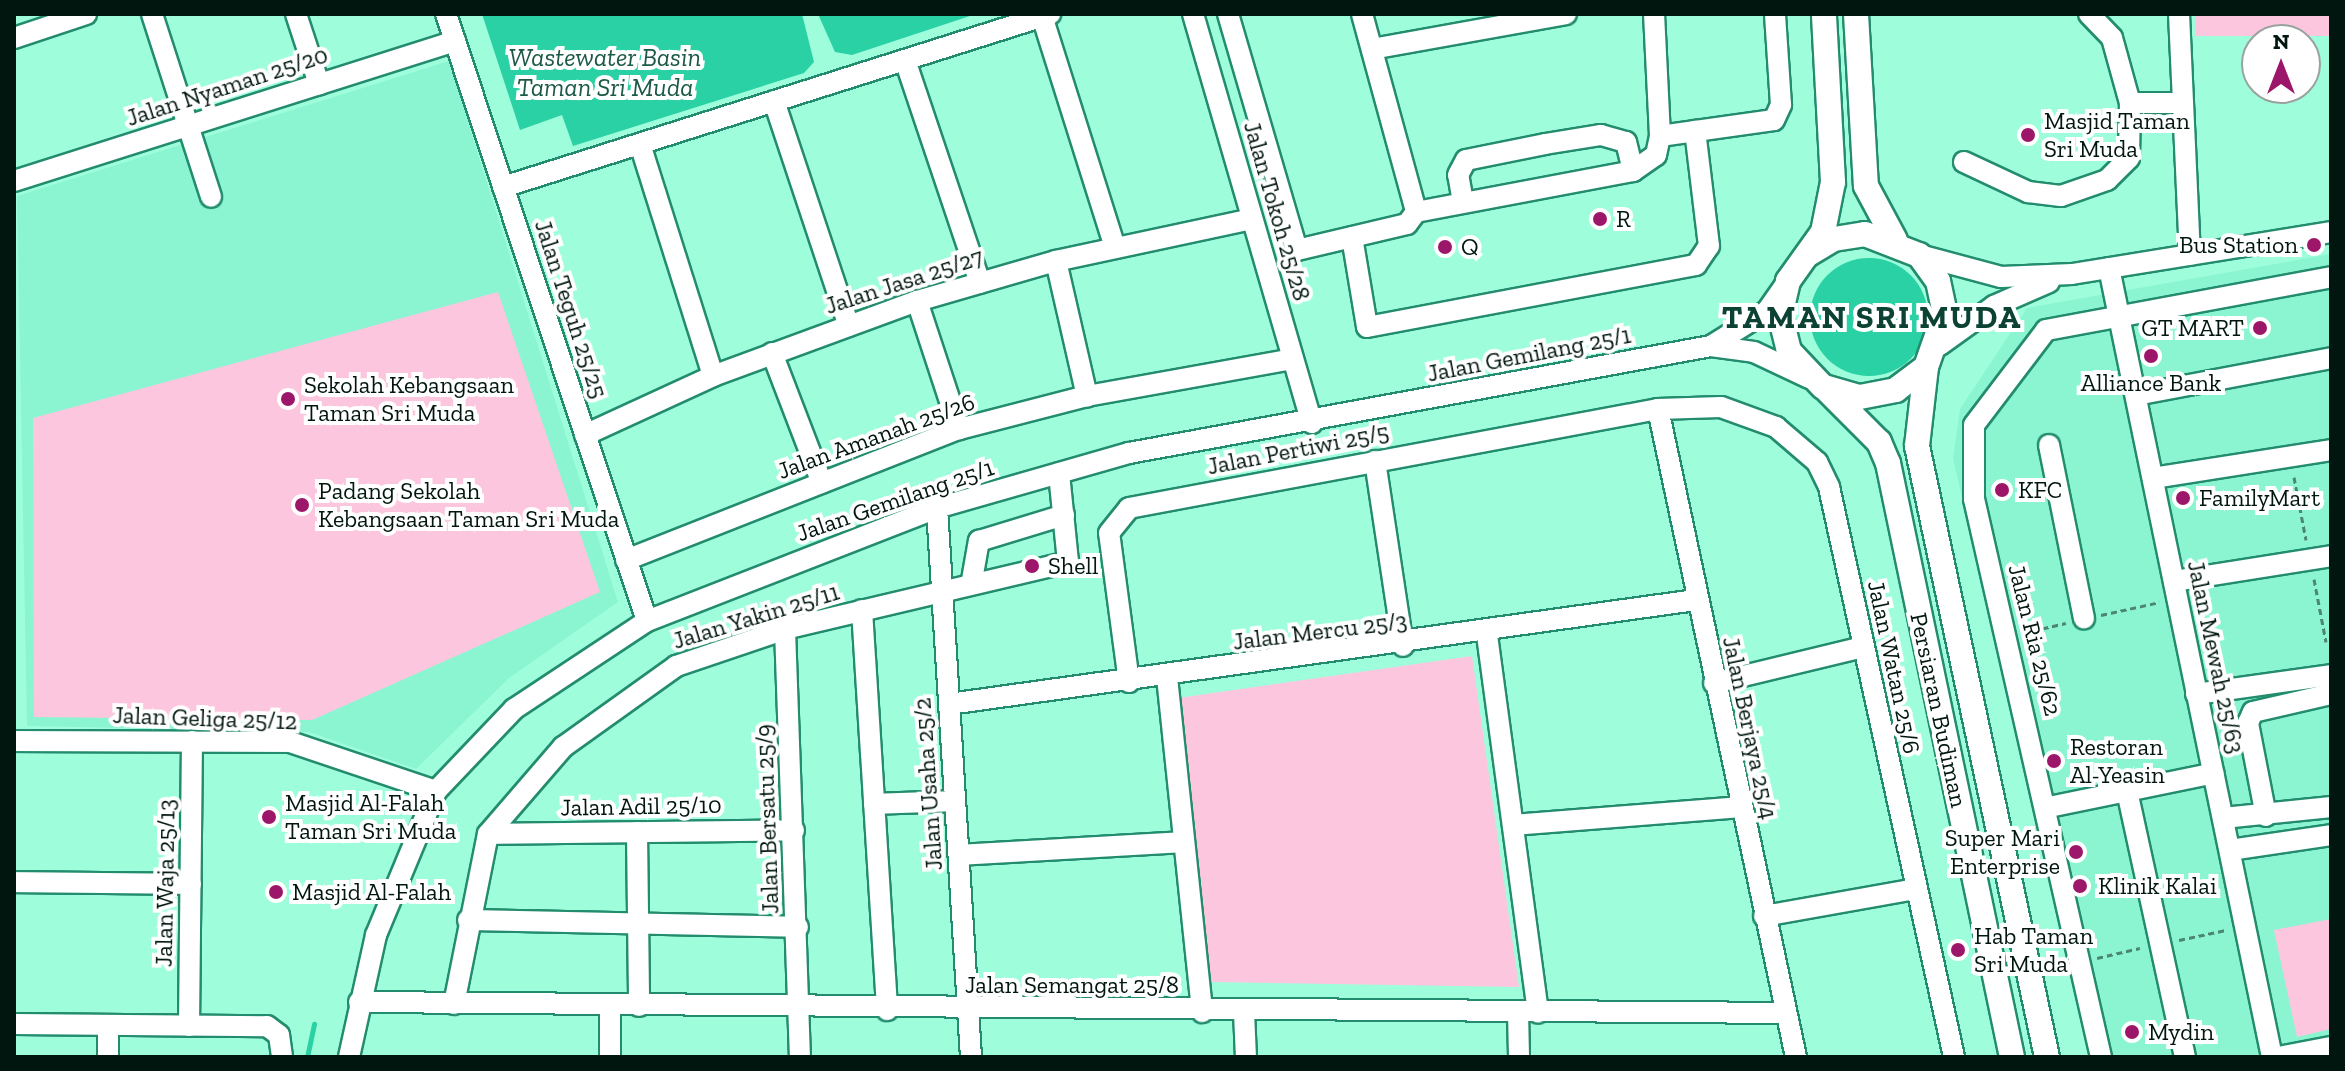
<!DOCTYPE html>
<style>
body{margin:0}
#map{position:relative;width:2345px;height:1071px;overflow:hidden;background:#9efedc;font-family:"Zilla Slab",serif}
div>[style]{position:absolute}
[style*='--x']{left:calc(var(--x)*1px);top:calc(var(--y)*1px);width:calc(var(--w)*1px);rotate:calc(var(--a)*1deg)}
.built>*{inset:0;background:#8af5d0}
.green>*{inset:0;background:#fdc6df;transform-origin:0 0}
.water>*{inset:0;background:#29d1a4}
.round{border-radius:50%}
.stream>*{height:5px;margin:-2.5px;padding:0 2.5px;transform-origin:2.5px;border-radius:2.5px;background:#29d1a4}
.path>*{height:3px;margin-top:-1.5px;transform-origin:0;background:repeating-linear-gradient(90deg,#4c8672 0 6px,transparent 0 10px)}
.roads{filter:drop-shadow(2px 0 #248c6e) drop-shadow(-2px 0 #248c6e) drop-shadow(0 2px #248c6e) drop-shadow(0 -2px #248c6e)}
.minor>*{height:20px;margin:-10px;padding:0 10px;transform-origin:10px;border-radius:10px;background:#fff}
.major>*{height:24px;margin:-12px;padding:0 12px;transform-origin:12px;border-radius:12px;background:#fff}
.dots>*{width:22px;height:22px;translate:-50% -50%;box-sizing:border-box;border:4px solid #fff;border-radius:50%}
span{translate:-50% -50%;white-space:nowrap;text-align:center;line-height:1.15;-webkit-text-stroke:8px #fff;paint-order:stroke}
.street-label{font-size:24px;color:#00160e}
.poi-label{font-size:24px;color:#00160e}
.left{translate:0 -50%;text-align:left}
.right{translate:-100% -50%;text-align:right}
.water-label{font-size:26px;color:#1c5947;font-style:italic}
.district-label{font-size:32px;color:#0b4233;font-weight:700;letter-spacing:2px}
.frame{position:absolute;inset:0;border:16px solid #00160e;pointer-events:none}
.north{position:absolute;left:2241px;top:24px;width:80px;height:80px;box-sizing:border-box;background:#fff;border:2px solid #99a29f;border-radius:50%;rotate:0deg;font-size:22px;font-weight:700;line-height:32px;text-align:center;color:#00160e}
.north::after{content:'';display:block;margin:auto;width:28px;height:36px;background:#9c1769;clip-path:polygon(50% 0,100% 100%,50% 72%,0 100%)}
</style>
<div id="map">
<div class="built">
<i style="clip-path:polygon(449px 61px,618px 602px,509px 678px,416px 769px,309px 732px,27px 726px,17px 196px)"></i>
<i style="clip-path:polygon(2331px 254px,2331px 1057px,2090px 1057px,1953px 458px,1960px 409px,2027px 308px)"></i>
</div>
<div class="green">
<i style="left:2195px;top:14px;width:136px;height:22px"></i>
<i style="clip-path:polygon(498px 292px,600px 592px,312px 720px,34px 717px,33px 418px)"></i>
<i style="clip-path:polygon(1472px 656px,1519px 987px,1210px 982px,1178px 698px)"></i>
<i style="clip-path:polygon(2331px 919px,2331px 1029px,2297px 1037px,2274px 930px)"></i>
</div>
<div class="water">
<i style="clip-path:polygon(482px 14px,802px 14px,814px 62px,804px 73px,573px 146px,562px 115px,520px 130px)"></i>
<i style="clip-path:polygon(818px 14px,976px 14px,852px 55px,835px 52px)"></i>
<i class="round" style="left:1810px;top:258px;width:118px;height:118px"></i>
</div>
<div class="stream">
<i style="--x:307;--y:1057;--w:34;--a:-78"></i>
</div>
<div class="path">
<i style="--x:2294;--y:477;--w:64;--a:79.2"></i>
<i style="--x:2314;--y:579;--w:64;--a:79.2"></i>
<i style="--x:2101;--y:615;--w:60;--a:-12.4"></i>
<i style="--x:2023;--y:633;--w:44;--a:-13.1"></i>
<i style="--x:2179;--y:940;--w:48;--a:-12"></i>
<i style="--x:2097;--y:958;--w:44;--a:-13.1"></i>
</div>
<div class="roads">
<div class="minor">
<i style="--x:152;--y:14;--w:192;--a:72.1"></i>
<i style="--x:296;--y:14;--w:74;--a:71.8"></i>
<i style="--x:446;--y:14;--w:639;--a:71.68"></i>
<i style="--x:1193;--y:14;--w:426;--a:73.8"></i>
<i style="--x:1228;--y:14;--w:246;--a:73.7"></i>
<i style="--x:1297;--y:250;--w:113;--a:-13.3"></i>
<i style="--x:1407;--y:224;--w:15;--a:-53"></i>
<i style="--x:1416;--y:212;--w:221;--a:-10.7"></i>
<i style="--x:1633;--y:171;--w:28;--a:-35"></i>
<i style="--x:1656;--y:155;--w:19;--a:-78"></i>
<i style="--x:1660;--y:136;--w:122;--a:-92.8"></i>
<i style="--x:1362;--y:14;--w:205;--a:74.7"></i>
<i style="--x:2089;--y:14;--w:33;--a:46"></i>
<i style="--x:2112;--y:38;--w:67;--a:74.5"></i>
<i style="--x:2130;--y:103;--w:48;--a:0"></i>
<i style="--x:2179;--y:14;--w:241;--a:87.4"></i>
<i style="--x:1042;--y:16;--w:243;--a:72.5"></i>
<i style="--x:14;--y:38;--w:76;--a:-18.4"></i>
<i style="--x:1372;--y:49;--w:197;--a:-10.2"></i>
<i style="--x:905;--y:60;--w:235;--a:71.4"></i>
<i style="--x:774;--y:101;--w:237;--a:71.6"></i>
<i style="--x:1660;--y:136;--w:115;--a:-8"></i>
<i style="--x:1774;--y:120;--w:17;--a:-65"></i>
<i style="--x:1781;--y:105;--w:91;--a:-93.8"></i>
<i style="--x:640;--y:144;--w:243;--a:72.5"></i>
<i style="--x:1964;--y:162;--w:71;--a:25.1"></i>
<i style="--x:2028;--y:192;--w:33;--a:7"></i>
<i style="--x:2061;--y:196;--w:49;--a:-19.2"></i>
<i style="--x:2107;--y:180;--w:31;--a:-45"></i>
<i style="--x:2129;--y:158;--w:55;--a:-89"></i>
<i style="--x:14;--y:181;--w:463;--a:-17.6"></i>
<i style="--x:503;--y:187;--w:574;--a:-17.55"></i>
<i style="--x:1463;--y:202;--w:27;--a:-100"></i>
<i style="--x:1458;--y:175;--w:17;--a:-62"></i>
<i style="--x:1466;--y:160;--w:81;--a:-11.4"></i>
<i style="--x:1545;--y:144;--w:57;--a:-9.1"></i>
<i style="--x:1601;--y:135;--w:26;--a:16"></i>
<i style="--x:1626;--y:142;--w:30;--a:76"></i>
<i style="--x:1352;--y:237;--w:91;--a:80.5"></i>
<i style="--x:1367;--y:327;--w:335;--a:-10.7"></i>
<i style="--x:1696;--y:265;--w:23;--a:-56"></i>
<i style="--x:1709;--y:246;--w:116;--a:-96.9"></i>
<i style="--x:1919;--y:255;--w:85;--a:15"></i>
<i style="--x:2001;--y:277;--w:71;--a:-2.4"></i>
<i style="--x:2072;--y:274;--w:262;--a:-9.2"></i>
<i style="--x:1056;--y:261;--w:139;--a:77.1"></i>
<i style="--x:2109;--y:268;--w:806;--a:78.33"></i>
<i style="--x:917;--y:301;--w:135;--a:71.8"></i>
<i style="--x:1940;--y:345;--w:67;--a:-35.8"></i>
<i style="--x:1994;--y:306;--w:60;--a:-23.6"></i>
<i style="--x:1711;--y:346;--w:43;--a:7.9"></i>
<i style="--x:1754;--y:352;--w:61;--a:25.3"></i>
<i style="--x:772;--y:353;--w:139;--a:69"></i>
<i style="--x:2136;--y:395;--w:198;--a:-10.7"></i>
<i style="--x:1658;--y:409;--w:663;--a:77.98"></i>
<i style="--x:585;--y:435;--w:141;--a:-24.7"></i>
<i style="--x:713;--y:376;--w:217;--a:-20.2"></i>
<i style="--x:917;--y:301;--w:145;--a:-16.1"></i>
<i style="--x:1056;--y:261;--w:200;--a:-12.1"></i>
<i style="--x:2049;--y:445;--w:177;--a:78.6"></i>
<i style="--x:1375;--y:461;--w:187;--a:81.4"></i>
<i style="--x:2153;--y:478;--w:180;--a:-8.9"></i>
<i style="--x:937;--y:508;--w:550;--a:86.46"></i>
<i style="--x:626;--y:560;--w:358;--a:-21.5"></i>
<i style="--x:959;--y:429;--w:132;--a:-14.5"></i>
<i style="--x:1087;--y:396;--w:209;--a:-10.2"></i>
<i style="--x:972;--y:580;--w:40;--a:-80"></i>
<i style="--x:979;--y:541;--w:89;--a:-17"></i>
<i style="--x:2174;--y:581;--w:159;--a:-9"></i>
<i style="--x:862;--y:610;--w:401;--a:86.4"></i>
<i style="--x:785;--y:629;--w:428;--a:88"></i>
<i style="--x:1487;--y:635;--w:381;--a:82.3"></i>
<i style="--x:1167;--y:677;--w:337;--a:84"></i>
<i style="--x:1129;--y:682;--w:150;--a:-97.6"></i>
<i style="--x:1109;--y:533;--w:32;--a:-51"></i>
<i style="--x:1129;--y:508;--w:538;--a:-10.6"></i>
<i style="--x:1658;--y:409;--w:63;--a:-1.8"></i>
<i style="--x:1721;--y:407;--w:59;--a:20"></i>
<i style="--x:1776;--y:427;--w:54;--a:40.5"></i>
<i style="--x:1817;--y:462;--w:28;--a:64"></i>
<i style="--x:1829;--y:487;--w:584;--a:77.63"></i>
<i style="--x:1714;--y:683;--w:153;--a:-13.6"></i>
<i style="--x:2196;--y:694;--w:136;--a:-8"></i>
<i style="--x:949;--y:704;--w:754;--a:-7.93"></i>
<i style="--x:14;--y:741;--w:276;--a:0.2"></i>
<i style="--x:290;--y:742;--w:154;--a:18.6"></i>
<i style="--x:2127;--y:791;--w:272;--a:77.7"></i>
<i style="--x:874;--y:804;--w:81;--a:-2.1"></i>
<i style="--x:2049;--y:807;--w:168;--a:-11.6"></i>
<i style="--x:2266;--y:816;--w:95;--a:-101"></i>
<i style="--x:2248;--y:723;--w:12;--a:-66"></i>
<i style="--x:2253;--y:712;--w:80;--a:-13"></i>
<i style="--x:2223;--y:818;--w:109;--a:-5.8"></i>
<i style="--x:1513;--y:825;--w:229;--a:-4.5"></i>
<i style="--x:637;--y:832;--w:174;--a:89.3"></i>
<i style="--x:488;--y:834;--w:306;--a:-0.7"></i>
<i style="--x:2230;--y:850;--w:102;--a:-8.4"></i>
<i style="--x:959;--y:855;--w:225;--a:-3.3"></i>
<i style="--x:14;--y:882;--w:177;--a:0.6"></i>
<i style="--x:1764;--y:916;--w:154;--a:-10.1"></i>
<i style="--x:468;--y:920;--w:330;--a:1.2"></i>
<i style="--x:359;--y:1002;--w:1427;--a:0.44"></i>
<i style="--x:454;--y:1004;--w:173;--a:-78.7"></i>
<i style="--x:488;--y:834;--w:115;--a:-49.2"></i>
<i style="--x:563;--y:747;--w:139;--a:-35.6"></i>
<i style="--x:676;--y:666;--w:115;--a:-18.7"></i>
<i style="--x:785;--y:629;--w:291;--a:-13.3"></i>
<i style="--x:1068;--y:562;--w:89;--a:-95.8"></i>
<i style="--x:1244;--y:1012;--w:45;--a:87.5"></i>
<i style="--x:1518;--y:1012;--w:45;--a:88.7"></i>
<i style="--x:14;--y:1024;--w:253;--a:0.5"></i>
<i style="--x:267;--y:1026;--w:15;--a:37"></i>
<i style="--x:279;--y:1035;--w:22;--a:82"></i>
<i style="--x:108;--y:1025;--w:32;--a:90"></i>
<i style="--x:189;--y:1026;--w:285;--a:-89.4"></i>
<i style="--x:349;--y:1057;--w:125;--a:-77.5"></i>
<i style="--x:376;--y:935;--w:156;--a:-67.4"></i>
<i style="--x:436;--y:791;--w:113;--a:-46.4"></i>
<i style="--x:514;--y:709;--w:159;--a:-33.5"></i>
<i style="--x:647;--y:621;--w:311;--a:-21.3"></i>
<i style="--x:937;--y:508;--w:200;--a:-16"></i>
<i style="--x:1129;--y:453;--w:592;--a:-10.42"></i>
<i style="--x:1711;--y:346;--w:66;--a:-32"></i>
<i style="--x:1767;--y:311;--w:32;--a:-55"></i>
<i style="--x:610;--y:1057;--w:51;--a:-90"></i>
<i style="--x:2101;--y:1057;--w:572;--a:-102.82"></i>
<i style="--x:1974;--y:499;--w:74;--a:-90"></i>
<i style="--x:1974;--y:425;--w:119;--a:-52.8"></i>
<i style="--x:2046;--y:330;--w:290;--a:-10.5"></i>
<i style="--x:2279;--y:1057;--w:53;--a:-10.9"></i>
</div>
<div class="major">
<i style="--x:1856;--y:14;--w:172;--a:86.7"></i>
<i style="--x:1866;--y:186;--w:61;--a:61.8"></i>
<i style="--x:1807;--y:255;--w:31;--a:-31"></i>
<i style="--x:1834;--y:239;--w:31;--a:-9"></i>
<i style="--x:1865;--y:234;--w:58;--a:21.3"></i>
<i style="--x:1919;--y:255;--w:32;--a:54"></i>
<i style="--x:1938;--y:281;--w:33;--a:78"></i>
<i style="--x:1945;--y:313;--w:57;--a:109.4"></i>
<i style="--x:1926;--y:367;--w:38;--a:143"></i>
<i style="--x:1896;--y:390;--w:38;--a:169"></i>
<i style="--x:1859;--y:397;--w:37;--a:-164"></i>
<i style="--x:1823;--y:387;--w:50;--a:-133.4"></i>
<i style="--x:1789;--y:351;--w:36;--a:-104"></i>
<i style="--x:1780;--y:316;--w:36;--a:-77"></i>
<i style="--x:1788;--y:281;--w:60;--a:-54.5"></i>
<i style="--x:1823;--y:232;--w:51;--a:-78.7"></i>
<i style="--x:1833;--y:182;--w:168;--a:-93.1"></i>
<i style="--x:1926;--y:367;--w:80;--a:96.5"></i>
<i style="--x:1917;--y:446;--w:625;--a:77.99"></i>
<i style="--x:1828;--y:391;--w:72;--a:45"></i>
<i style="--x:1879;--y:442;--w:23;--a:67"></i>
<i style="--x:1888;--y:463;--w:607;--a:78.21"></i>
</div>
</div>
<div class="dots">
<i style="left:2028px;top:135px;background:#9c1769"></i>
<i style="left:1600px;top:219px;background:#9c1769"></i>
<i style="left:2314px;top:245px;background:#9c1769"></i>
<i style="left:1445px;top:247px;background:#9c1769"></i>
<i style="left:2260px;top:328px;background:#9c1769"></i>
<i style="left:2151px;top:356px;background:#9c1769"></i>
<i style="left:288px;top:399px;background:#9c1769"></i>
<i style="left:2002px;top:490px;background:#9c1769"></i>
<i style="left:2183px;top:498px;background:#9c1769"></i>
<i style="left:302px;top:505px;background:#9c1769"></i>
<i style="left:1032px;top:566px;background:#9c1769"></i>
<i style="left:2054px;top:761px;background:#9c1769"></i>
<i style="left:269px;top:817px;background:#9c1769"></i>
<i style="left:2076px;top:852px;background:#9c1769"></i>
<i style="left:2080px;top:886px;background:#9c1769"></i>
<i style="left:276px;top:892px;background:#9c1769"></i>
<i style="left:1958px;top:950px;background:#9c1769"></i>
<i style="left:2132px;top:1032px;background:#9c1769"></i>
</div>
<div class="street-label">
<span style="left:227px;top:86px;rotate:-18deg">Jalan Nyaman 25/20</span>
<span style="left:1277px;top:211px;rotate:74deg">Jalan Tokoh 25/28</span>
<span style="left:904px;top:281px;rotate:-18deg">Jalan Jasa 25/27</span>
<span style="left:571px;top:309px;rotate:72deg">Jalan Teguh 25/25</span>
<span style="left:1529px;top:354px;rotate:-11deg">Jalan Gemilang 25/1</span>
<span style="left:876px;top:436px;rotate:-20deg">Jalan Amanah 25/26</span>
<span style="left:1298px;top:449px;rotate:-11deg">Jalan Pertiwi 25/5</span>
<span style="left:895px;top:500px;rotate:-19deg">Jalan Gemilang 25/1</span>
<span style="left:756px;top:616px;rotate:-17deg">Jalan Yakin 25/11</span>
<span style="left:1320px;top:631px;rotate:-7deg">Jalan Mercu 25/3</span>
<span style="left:2035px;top:640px;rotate:76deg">Jalan Ria 25/62</span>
<span style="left:2216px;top:657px;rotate:78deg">Jalan Mewah 25/63</span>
<span style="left:1894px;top:667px;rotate:78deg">Jalan Watan 25/6</span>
<span style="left:1939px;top:710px;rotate:78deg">Persiaran Budiman</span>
<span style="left:205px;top:718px;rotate:2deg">Jalan Geliga 25/12</span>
<span style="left:1750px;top:728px;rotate:78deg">Jalan Berjaya 25/4</span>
<span style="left:928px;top:784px;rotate:-94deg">Jalan Usaha 25/2</span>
<span style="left:641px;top:806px;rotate:-1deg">Jalan Adil 25/10</span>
<span style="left:767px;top:819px;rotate:-92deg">Jalan Bersatu 25/9</span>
<span style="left:165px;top:883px;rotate:-89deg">Jalan Waja 25/13</span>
<span style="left:1072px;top:985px">Jalan Semangat 25/8</span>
</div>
<div class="poi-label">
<span class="left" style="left:2044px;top:135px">Masjid Taman<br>Sri Muda</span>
<span class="left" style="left:1616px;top:219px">R</span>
<span class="right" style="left:2298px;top:245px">Bus Station</span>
<span class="left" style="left:1461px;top:247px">Q</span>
<span class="right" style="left:2244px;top:328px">GT MART</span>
<span style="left:2151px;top:383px">Alliance Bank</span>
<span class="left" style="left:304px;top:399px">Sekolah Kebangsaan<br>Taman Sri Muda</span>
<span class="left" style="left:2018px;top:490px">KFC</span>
<span class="left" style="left:318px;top:505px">Padang Sekolah<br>Kebangsaan Taman Sri Muda</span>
<span class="left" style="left:2199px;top:498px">FamilyMart</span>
<span class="left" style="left:1048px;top:566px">Shell</span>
<span class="left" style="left:2070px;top:761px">Restoran<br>Al-Yeasin</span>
<span class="left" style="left:285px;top:817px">Masjid Al-Falah<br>Taman Sri Muda</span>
<span class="right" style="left:2060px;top:852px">Super Mari<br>Enterprise</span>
<span class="left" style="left:2098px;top:886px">Klinik Kalai</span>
<span class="left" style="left:292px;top:892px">Masjid Al-Falah</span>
<span class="left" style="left:1974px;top:950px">Hab Taman<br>Sri Muda</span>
<span class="left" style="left:2148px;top:1032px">Mydin</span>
</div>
<div class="water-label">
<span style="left:605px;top:73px">Wastewater Basin<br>Taman Sri Muda</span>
</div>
<div class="district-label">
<span style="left:1872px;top:317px">TAMAN SRI MUDA</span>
</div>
<div class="frame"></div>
<div class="north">N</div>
</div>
